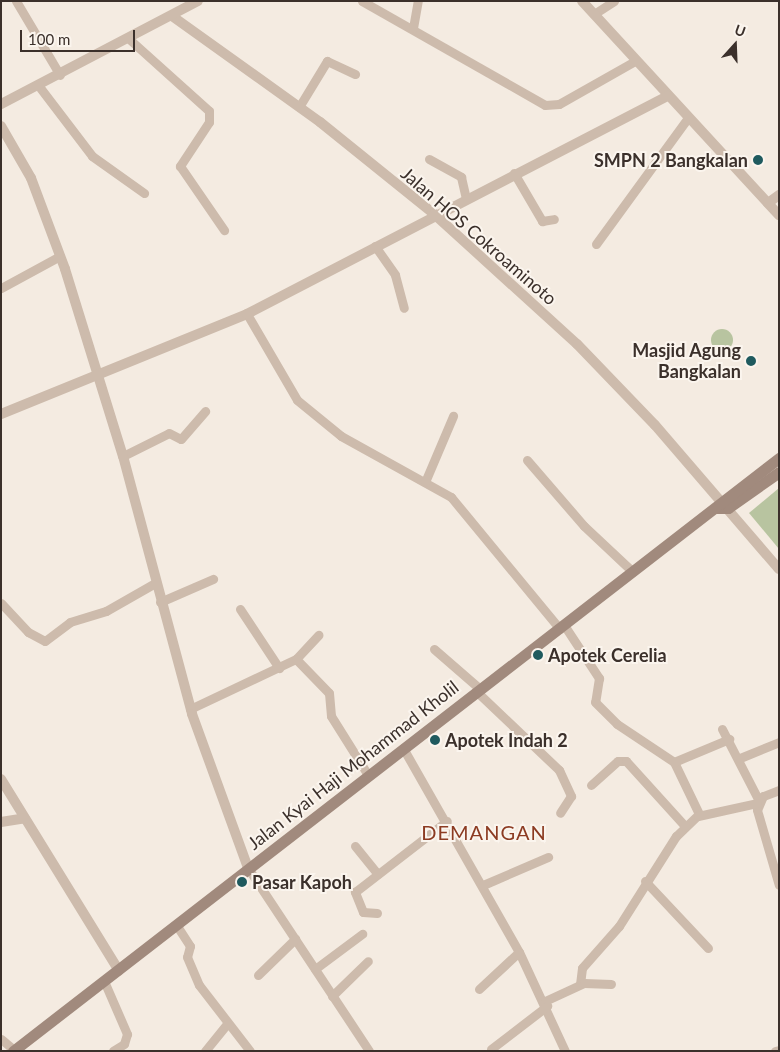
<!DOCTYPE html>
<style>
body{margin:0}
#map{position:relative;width:780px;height:1052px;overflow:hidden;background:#f4ebe1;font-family:Lato,sans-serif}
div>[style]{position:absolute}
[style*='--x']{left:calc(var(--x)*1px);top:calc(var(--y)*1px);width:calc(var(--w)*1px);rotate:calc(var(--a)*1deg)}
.green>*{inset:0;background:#b8c4a0}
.round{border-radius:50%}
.minor>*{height:9px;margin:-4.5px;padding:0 4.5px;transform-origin:4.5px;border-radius:4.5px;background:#cdbbac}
.tertiary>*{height:10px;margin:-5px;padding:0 5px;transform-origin:5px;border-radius:5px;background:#cdbbac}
.secondary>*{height:11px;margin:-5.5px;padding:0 5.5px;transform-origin:5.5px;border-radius:5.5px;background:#a18a7d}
.dots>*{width:14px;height:14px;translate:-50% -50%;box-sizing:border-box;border:2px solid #fbf5ee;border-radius:50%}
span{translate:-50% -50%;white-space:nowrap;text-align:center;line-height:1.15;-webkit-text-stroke:4px #fbf5ee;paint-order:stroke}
.poi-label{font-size:18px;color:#3b302b;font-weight:700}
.right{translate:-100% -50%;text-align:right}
.left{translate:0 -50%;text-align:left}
.street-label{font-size:18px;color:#3b302b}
.quarter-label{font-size:20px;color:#8c3b22;letter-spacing:1px}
.frame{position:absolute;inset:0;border:2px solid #3b302b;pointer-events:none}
.north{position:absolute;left:710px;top:20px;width:50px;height:50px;-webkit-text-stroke:4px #fbf5ee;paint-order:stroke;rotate:20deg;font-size:14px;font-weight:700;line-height:20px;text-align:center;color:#3b302b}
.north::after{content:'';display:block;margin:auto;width:18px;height:22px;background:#3b302b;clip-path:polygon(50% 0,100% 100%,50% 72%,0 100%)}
.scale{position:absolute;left:20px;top:30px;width:115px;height:22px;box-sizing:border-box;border:2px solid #3b302b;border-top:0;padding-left:6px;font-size:15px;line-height:18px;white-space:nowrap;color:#3b302b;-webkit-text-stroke:4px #fbf5ee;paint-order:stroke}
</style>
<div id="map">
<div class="green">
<i class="round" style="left:711px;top:329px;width:22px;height:22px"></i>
<i style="clip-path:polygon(779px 488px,779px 549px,749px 513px)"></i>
</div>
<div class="minor">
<i style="--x:16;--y:1;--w:86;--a:59.3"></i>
<i style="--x:362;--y:1;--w:210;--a:29.6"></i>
<i style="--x:545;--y:105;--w:14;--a:-4"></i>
<i style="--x:559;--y:104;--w:87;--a:-29.5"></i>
<i style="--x:594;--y:14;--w:24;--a:-33"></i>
<i style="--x:413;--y:28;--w:27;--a:-80"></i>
<i style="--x:128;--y:38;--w:109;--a:42"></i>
<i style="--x:209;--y:111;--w:11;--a:90"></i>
<i style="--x:209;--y:122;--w:53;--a:123.4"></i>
<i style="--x:180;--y:166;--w:78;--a:55.5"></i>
<i style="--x:38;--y:85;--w:89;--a:52.7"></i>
<i style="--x:92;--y:156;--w:64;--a:35.4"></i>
<i style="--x:299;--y:107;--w:54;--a:-58.7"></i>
<i style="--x:327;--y:61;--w:31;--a:25"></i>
<i style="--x:429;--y:159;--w:37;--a:29"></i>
<i style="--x:461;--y:177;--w:22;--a:77"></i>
<i style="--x:514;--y:173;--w:56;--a:59.7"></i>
<i style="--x:542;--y:221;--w:12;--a:-9"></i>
<i style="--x:596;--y:244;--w:156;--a:-53.9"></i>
<i style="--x:375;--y:246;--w:35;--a:55"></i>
<i style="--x:395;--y:275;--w:34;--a:75"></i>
<i style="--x:1;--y:288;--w:67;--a:-28.5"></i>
<i style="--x:247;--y:314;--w:99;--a:59.8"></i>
<i style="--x:297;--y:400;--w:57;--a:39.3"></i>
<i style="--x:341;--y:436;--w:126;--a:29"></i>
<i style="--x:451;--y:497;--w:171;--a:50.5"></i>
<i style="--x:123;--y:456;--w:51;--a:-26.6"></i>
<i style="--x:169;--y:433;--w:13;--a:27"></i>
<i style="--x:181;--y:439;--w:37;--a:-49"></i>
<i style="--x:527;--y:460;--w:87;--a:49.2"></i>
<i style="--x:584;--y:526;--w:67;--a:43.2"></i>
<i style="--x:425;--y:482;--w:72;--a:-67"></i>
<i style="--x:160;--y:602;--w:58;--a:-23.5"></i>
<i style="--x:1;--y:603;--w:40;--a:47"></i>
<i style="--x:28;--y:632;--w:19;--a:28"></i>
<i style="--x:45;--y:641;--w:31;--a:-37"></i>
<i style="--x:70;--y:622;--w:38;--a:-17"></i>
<i style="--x:106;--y:611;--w:56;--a:-29.7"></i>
<i style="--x:240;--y:609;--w:71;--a:56.5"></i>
<i style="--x:564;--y:625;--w:64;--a:56.6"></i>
<i style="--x:599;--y:678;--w:24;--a:99"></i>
<i style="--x:595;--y:702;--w:31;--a:45"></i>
<i style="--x:617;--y:724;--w:69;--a:33.7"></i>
<i style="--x:674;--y:762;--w:58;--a:64.3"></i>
<i style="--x:699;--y:814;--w:32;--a:136"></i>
<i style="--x:676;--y:836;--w:107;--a:122.3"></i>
<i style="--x:619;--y:926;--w:56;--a:131.4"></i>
<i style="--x:582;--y:968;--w:16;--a:97"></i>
<i style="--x:434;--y:649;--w:61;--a:41"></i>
<i style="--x:296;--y:659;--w:33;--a:-47"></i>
<i style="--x:476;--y:691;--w:115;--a:43.6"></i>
<i style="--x:559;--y:770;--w:29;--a:65"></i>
<i style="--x:571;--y:796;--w:20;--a:123"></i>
<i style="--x:190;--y:709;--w:117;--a:-25.3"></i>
<i style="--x:296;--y:659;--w:47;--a:45.9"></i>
<i style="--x:329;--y:693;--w:23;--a:85"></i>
<i style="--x:331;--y:716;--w:70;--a:57.9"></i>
<i style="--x:722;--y:729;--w:81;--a:62.8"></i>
<i style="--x:403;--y:748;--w:235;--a:60.4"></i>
<i style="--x:519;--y:952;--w:109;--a:65.1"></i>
<i style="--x:740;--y:758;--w:42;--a:-22.3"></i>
<i style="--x:674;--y:762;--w:60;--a:-22.7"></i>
<i style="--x:591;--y:785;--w:36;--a:-42"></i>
<i style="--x:618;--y:761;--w:8;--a:0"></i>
<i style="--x:626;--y:761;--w:88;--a:47.8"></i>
<i style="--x:779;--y:790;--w:17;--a:159"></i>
<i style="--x:763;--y:796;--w:15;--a:113"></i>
<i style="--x:757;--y:810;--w:78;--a:73.7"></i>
<i style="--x:698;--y:816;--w:60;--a:-12.4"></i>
<i style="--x:355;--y:846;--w:36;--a:51"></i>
<i style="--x:248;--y:868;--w:219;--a:56.5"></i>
<i style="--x:645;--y:881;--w:92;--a:46.8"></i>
<i style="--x:483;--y:885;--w:71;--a:-23.3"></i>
<i style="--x:377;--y:913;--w:14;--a:-176"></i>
<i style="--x:363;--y:912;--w:22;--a:-112"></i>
<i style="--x:355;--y:892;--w:116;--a:-37.7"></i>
<i style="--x:177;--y:926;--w:24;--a:57"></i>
<i style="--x:190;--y:946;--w:11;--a:105"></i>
<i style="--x:187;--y:957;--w:30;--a:67"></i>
<i style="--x:199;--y:985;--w:83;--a:52.3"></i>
<i style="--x:315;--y:969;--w:59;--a:-36.7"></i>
<i style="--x:258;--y:975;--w:52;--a:-44.2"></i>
<i style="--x:104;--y:981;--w:58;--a:66.5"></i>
<i style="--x:127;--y:1034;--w:10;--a:107"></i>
<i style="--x:124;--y:1044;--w:13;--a:148"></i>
<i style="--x:479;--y:989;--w:54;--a:-42.8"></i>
<i style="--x:332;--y:996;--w:50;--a:-44.2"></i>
<i style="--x:545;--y:1001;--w:43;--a:-24.8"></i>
<i style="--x:584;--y:983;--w:27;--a:2"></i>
<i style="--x:1;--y:1039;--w:17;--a:40"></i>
<i style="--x:491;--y:1049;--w:71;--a:-37.5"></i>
<i style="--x:205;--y:1051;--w:35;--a:-51"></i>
<i style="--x:775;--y:1051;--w:4;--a:-14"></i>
</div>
<div class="tertiary">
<i style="--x:582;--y:1;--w:291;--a:47.4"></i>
<i style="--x:172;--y:16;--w:182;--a:35.6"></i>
<i style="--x:320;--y:122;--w:146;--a:38.9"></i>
<i style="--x:434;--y:214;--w:193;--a:42.3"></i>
<i style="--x:577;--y:344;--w:112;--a:46.1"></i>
<i style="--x:655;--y:425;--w:190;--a:49.3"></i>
<i style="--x:1;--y:104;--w:222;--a:-27.6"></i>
<i style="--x:1;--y:126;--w:60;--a:60"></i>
<i style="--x:31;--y:178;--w:97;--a:69.5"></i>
<i style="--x:65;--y:269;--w:196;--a:72.8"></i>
<i style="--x:123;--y:456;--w:267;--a:75"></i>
<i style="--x:192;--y:714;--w:164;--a:70"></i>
<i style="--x:768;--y:203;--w:14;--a:-36"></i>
<i style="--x:1;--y:414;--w:266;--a:-22.1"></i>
<i style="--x:247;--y:314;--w:474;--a:-27.4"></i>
<i style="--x:1;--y:779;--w:225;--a:58.4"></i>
<i style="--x:1;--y:822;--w:24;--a:-9"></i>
</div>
<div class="secondary">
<i style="--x:716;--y:508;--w:12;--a:0"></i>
<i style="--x:728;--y:508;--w:62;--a:-35.2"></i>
<i style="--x:13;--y:1051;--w:969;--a:-37.75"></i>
</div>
<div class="dots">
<i style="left:758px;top:160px;background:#1f5a5e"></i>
<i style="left:751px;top:361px;background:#1f5a5e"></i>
<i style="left:538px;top:655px;background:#1f5a5e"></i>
<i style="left:435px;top:740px;background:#1f5a5e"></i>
<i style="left:242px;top:882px;background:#1f5a5e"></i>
</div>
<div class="poi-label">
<span class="right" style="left:748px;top:160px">SMPN 2 Bangkalan</span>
<span class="right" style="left:741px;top:361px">Masjid Agung<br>Bangkalan</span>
<span class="left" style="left:548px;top:655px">Apotek Cerelia</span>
<span class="left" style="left:445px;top:740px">Apotek Indah 2</span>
<span class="left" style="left:252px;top:882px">Pasar Kapoh</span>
</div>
<div class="street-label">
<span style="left:479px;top:236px;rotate:41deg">Jalan HOS Cokroaminoto</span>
<span style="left:353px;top:765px;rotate:-38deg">Jalan Kyai Haji Mohammad Kholil</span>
</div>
<div class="quarter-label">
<span style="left:484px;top:832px">DEMANGAN</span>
</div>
<div class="frame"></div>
<div class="north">U</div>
<div class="scale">100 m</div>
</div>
